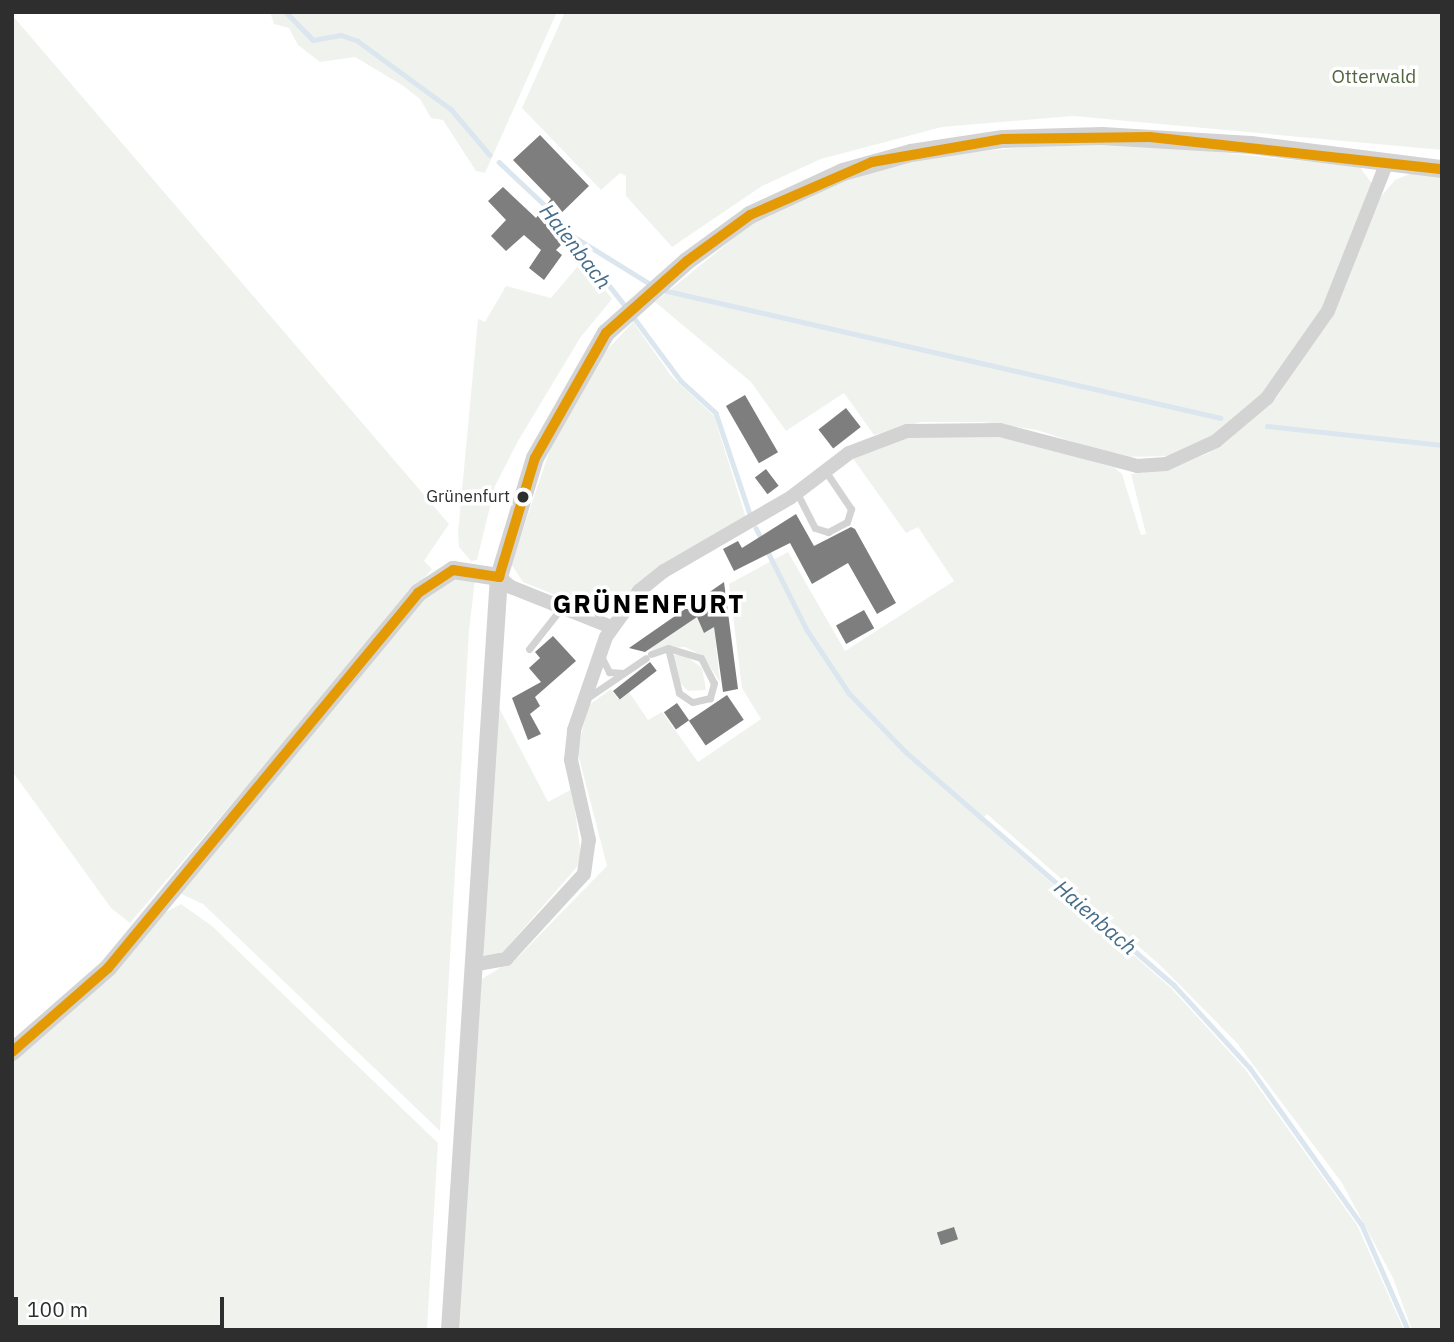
<!DOCTYPE html>
<meta charset="utf-8">
<style>
body{margin:0}
#map{position:relative;width:1454px;height:1342px;overflow:hidden;background:#fff;font-family:"IBM Plex Sans",sans-serif}
div>[style]{position:absolute}
[style*='--x']{left:calc(var(--x)*1px);top:calc(var(--y)*1px);width:calc(var(--w)*1px);rotate:calc(var(--a)*1deg)}
.green>*{inset:0;background:#f0f3ed}
.stream>*{height:4.5px;margin:-2.25px;padding:0 2.25px;transform-origin:2.25px;border-radius:2.25px;background:#dbe6ef}
.building>*{inset:0;background:#7e7e7e;transform-origin:0 0}
.service>*{height:7px;margin:-3.5px;padding:0 3.5px;transform-origin:3.5px;border-radius:3.5px;background:#d3d3d3}
.minor>*{height:14px;margin:-7px;padding:0 7px;transform-origin:7px;border-radius:7px;background:#d3d3d3}
.tertiary>*{height:18px;margin:-9px;padding:0 9px;transform-origin:9px;border-radius:9px;background:#d3d3d3}
.bus-1>*{height:10px;margin:-5px;padding:0 5px;transform-origin:5px;border-radius:5px;background:#e39a05}
.dots>*{width:19px;height:19px;translate:-50% -50%;box-sizing:border-box;border:4px solid #fff;border-radius:50%}
span{translate:-50% -50%;white-space:nowrap;text-align:center;line-height:1.15;-webkit-text-stroke:7px #fff;paint-order:stroke}
.bus-label{font-size:17px;color:#2e2e2e}
.right{translate:-100% -50%;text-align:right}
.park-label{font-size:19px;color:#516540}
.water-label{font-size:21px;color:#456c88;font-style:italic}
.district-label{font-size:26px;color:#000;font-weight:700;letter-spacing:2px}
.frame{position:absolute;inset:0;border:14px solid #2e2e2e;pointer-events:none}
.scale{position:absolute;left:14px;top:1297px;width:210px;height:32px;box-sizing:border-box;border:4px solid #2e2e2e;border-top:0;padding-left:9px;font-size:21px;line-height:24px;white-space:nowrap;color:#2e2e2e;-webkit-text-stroke:5px #fff;paint-order:stroke}
</style>
<div id="map">
<div class="green">
<i style="clip-path:polygon(270px 12px,557px 12px,485px 173px,476px 171px,443px 120px,431px 118px,420px 99px,402px 85px,355px 57px,320px 62px,298px 45px,289px 28px,274px 24px)"></i>
<i style="clip-path:polygon(565px 12px,1442px 12px,1442px 150px,1073px 116px,942px 127px,821px 159px,762px 186px,672px 247px,626px 196px,626px 176px,620px 173px,601px 190px,522px 108px)"></i>
<i style="clip-path:polygon(12px 15px,449px 524px,424px 561px,432px 569px,130px 923px,111px 908px,12px 771px)"></i>
<i style="clip-path:polygon(1141px 144px,1360px 167px,1372px 184px,1320px 314px,1257px 403px,1218px 434px,1174px 456px,1118px 457px,1037px 430px,983px 422px,921px 422px,874px 435px,844px 393px,786px 431px,751px 382px,655px 302px,755px 221px,839px 181px,933px 156px,1025px 147px)"></i>
<i style="clip-path:polygon(1412px 173px,1442px 176px,1442px 1330px,1412px 1330px,1393px 1278px,1342px 1183px,1237px 1043px,1160px 965px,987px 814px,981px 821px,1171px 988px,1245px 1069px,1357px 1225px,1404px 1330px,457px 1330px,480px 980px,518px 957px,607px 866px,577px 750px,589px 705px,611px 689px,618px 699px,629px 692px,648px 720px,662px 712px,698px 762px,761px 719px,742px 688px,729px 584px,788px 552px,845px 651px,954px 581px,918px 527px,906px 533px,852px 457px,921px 433px,1007px 436px,1115px 468px,1122px 474px,1141px 535px,1146px 534px,1131px 474px,1170px 469px,1209px 453px,1277px 397px,1336px 308px,1379px 199px,1395px 180px)"></i>
<i style="clip-path:polygon(583px 260px,612px 299px,580px 338px,518px 441px,495px 486px,477px 560px,471px 561px,459px 547px,458px 533px,478px 319px,485px 322px,506px 286px,551px 298px)"></i>
<i style="clip-path:polygon(633px 322px,672px 377px,714px 416px,746px 518px,647px 577px,616px 607px,598px 612px,523px 582px,511px 564px,556px 432px,605px 352px)"></i>
<i style="clip-path:polygon(475px 579px,469px 631px,440px 1131px,203px 904px,179px 893px,414px 605px,450px 580px)"></i>
<i style="clip-path:polygon(697px 617px,704px 632px,714px 627px,720px 682px,703px 656px,685px 647px,648px 650px)"></i>
<i style="clip-path:polygon(683px 654px,702px 668px,706px 690px,688px 691px,679px 682px,673px 655px)"></i>
<i style="clip-path:polygon(495px 700px,548px 802px,572px 789px,582px 861px,504px 951px,489px 958px,483px 954px)"></i>
<i style="clip-path:polygon(181px 904px,212px 926px,438px 1143px,427px 1330px,12px 1330px,12px 1062px,99px 987px,166px 912px)"></i>
</div>
<div class="stream">
<i style="--x:286;--y:12;--w:39;--a:46"></i>
<i style="--x:313;--y:40;--w:28;--a:-10"></i>
<i style="--x:341;--y:35;--w:18;--a:19"></i>
<i style="--x:358;--y:41;--w:115;--a:36.2"></i>
<i style="--x:451;--y:109;--w:60;--a:49.7"></i>
<i style="--x:499;--y:162;--w:69;--a:43.2"></i>
<i style="--x:554;--y:215;--w:118;--a:51.9"></i>
<i style="--x:568;--y:233;--w:99;--a:31.8"></i>
<i style="--x:663;--y:290;--w:572;--a:12.92"></i>
<i style="--x:632;--y:315;--w:82;--a:53.4"></i>
<i style="--x:681;--y:381;--w:47;--a:42.4"></i>
<i style="--x:716;--y:413;--w:107;--a:71.4"></i>
<i style="--x:1267;--y:426;--w:176;--a:6.2"></i>
<i style="--x:756;--y:528;--w:13;--a:63"></i>
<i style="--x:766;--y:548;--w:92;--a:63.4"></i>
<i style="--x:807;--y:630;--w:76;--a:56.3"></i>
<i style="--x:849;--y:693;--w:83;--a:46"></i>
<i style="--x:907;--y:753;--w:354;--a:41"></i>
<i style="--x:1174;--y:985;--w:113;--a:47.5"></i>
<i style="--x:1250;--y:1068;--w:193;--a:54.5"></i>
<i style="--x:1362;--y:1225;--w:115;--a:66.3"></i>
</div>
<div class="building">
<i style="clip-path:polygon(540px 135px,589px 186px,547px 227px,563px 243px,556px 250px,562px 255px,544px 280px,529px 268px,541px 250px,524px 235px,506px 251px,491px 236px,506px 220px,488px 201px,503px 187px,536px 218px,551px 199px,513px 160px)"></i>
<i style="left:745px;top:395px;width:66px;height:22px;rotate:60deg"></i>
<i style="left:846px;top:408px;width:24px;height:35px;rotate:52deg"></i>
<i style="left:766px;top:469px;width:21px;height:14px;rotate:53deg"></i>
<i style="clip-path:polygon(796px 514px,814px 546px,851px 527px,855px 529px,896px 603px,877px 614px,848px 563px,812px 584px,790px 543px,734px 571px,723px 549px,738px 541px,742px 548px)"></i>
<i style="clip-path:polygon(724px 582px,738px 689px,723px 692px,714px 627px,704px 633px,697px 617px,645px 652px,629px 648px)"></i>
<i style="left:864px;top:610px;width:21px;height:32px;rotate:61deg"></i>
<i style="clip-path:polygon(553px 636px,576px 661px,535px 697px,540px 706px,530px 714px,541px 734px,528px 740px,512px 698px,541px 682px,529px 668px,540px 658px,535px 652px)"></i>
<i style="left:650px;top:662px;width:11px;height:47px;rotate:52deg"></i>
<i style="left:727px;top:695px;width:30px;height:46px;rotate:56deg"></i>
<i style="left:677px;top:703px;width:21px;height:16px;rotate:55deg"></i>
<i style="left:954px;top:1227px;width:13px;height:18px;rotate:72deg"></i>
</div>
<div class="service">
<i style="--x:797;--y:493;--w:39;--a:63"></i>
<i style="--x:815;--y:528;--w:14;--a:17"></i>
<i style="--x:828;--y:532;--w:21;--a:-28"></i>
<i style="--x:847;--y:522;--w:14;--a:-73"></i>
<i style="--x:851;--y:509;--w:45;--a:-124"></i>
<i style="--x:529;--y:649;--w:53;--a:-51.8"></i>
<i style="--x:651;--y:654;--w:18;--a:-19"></i>
<i style="--x:668;--y:648;--w:34;--a:17"></i>
<i style="--x:701;--y:658;--w:28;--a:63"></i>
<i style="--x:714;--y:683;--w:16;--a:105"></i>
<i style="--x:710;--y:698;--w:18;--a:167"></i>
<i style="--x:692;--y:702;--w:16;--a:-145"></i>
<i style="--x:679;--y:693;--w:46;--a:-103.7"></i>
<i style="--x:602;--y:658;--w:16;--a:63"></i>
<i style="--x:609;--y:672;--w:14;--a:4"></i>
<i style="--x:587;--y:698;--w:71;--a:-34.1"></i>
</div>
<div class="minor">
<i style="--x:499;--y:577;--w:16;--a:40"></i>
<i style="--x:511;--y:587;--w:108;--a:21.8"></i>
<i style="--x:472;--y:965;--w:35;--a:-10"></i>
<i style="--x:506;--y:959;--w:115;--a:-47.5"></i>
<i style="--x:584;--y:874;--w:34;--a:-82"></i>
<i style="--x:589;--y:840;--w:82;--a:-102.7"></i>
<i style="--x:571;--y:760;--w:30;--a:-84"></i>
<i style="--x:574;--y:730;--w:98;--a:-71"></i>
<i style="--x:606;--y:637;--w:57;--a:-54.3"></i>
<i style="--x:639;--y:591;--w:32;--a:-39"></i>
<i style="--x:664;--y:571;--w:146;--a:-30.1"></i>
<i style="--x:790;--y:498;--w:74;--a:-37.3"></i>
<i style="--x:849;--y:453;--w:62;--a:-20.8"></i>
<i style="--x:907;--y:431;--w:93;--a:-0.6"></i>
<i style="--x:1000;--y:430;--w:142;--a:14.7"></i>
<i style="--x:1137;--y:466;--w:29;--a:-4"></i>
<i style="--x:1166;--y:464;--w:55;--a:-24.7"></i>
<i style="--x:1216;--y:441;--w:67;--a:-40.1"></i>
<i style="--x:1267;--y:398;--w:106;--a:-55"></i>
<i style="--x:1328;--y:311;--w:160;--a:-68.4"></i>
</div>
<div class="tertiary">
<i style="--x:12;--y:1052;--w:128;--a:-41.2"></i>
<i style="--x:108;--y:968;--w:487;--a:-50.4"></i>
<i style="--x:418;--y:593;--w:42;--a:-33.3"></i>
<i style="--x:453;--y:570;--w:47;--a:8.7"></i>
<i style="--x:450;--y:1330;--w:755;--a:-86.28"></i>
<i style="--x:499;--y:577;--w:124;--a:-73.2"></i>
<i style="--x:535;--y:458;--w:144;--a:-60.4"></i>
<i style="--x:606;--y:333;--w:108;--a:-41.6"></i>
<i style="--x:687;--y:261;--w:78;--a:-36.1"></i>
<i style="--x:750;--y:215;--w:102;--a:-24.8"></i>
<i style="--x:843;--y:172;--w:71;--a:-15.6"></i>
<i style="--x:911;--y:153;--w:93;--a:-8.7"></i>
<i style="--x:1003;--y:139;--w:99;--a:-1.7"></i>
<i style="--x:1102;--y:136;--w:149;--a:3.5"></i>
<i style="--x:1251;--y:145;--w:193;--a:7.2"></i>
</div>
<div class="bus-1">
<i style="--x:12;--y:1052;--w:128;--a:-41.2"></i>
<i style="--x:108;--y:968;--w:487;--a:-50.4"></i>
<i style="--x:418;--y:593;--w:42;--a:-33.3"></i>
<i style="--x:453;--y:570;--w:47;--a:8.7"></i>
<i style="--x:499;--y:577;--w:124;--a:-73.2"></i>
<i style="--x:535;--y:458;--w:144;--a:-60.4"></i>
<i style="--x:606;--y:333;--w:108;--a:-41.6"></i>
<i style="--x:687;--y:261;--w:78;--a:-36.1"></i>
<i style="--x:750;--y:215;--w:133;--a:-23.5"></i>
<i style="--x:872;--y:162;--w:133;--a:-10"></i>
<i style="--x:1003;--y:139;--w:147;--a:-0.8"></i>
<i style="--x:1150;--y:137;--w:294;--a:6.3"></i>
</div>
<div class="dots">
<i style="left:523px;top:497px;background:#2e2e2e"></i>
</div>
<div class="bus-label">
<span class="right" style="left:510px;top:497px">Grünenfurt</span>
</div>
<div class="park-label">
<span style="left:1374px;top:77px">Otterwald</span>
</div>
<div class="water-label">
<span style="left:576px;top:246px;rotate:52deg">Haienbach</span>
<span style="left:1096px;top:917px;rotate:41deg">Haienbach</span>
</div>
<div class="district-label">
<span style="left:649px;top:604px">GRÜNENFURT</span>
</div>
<div class="frame"></div>
<div class="scale">100 m</div>
</div>
